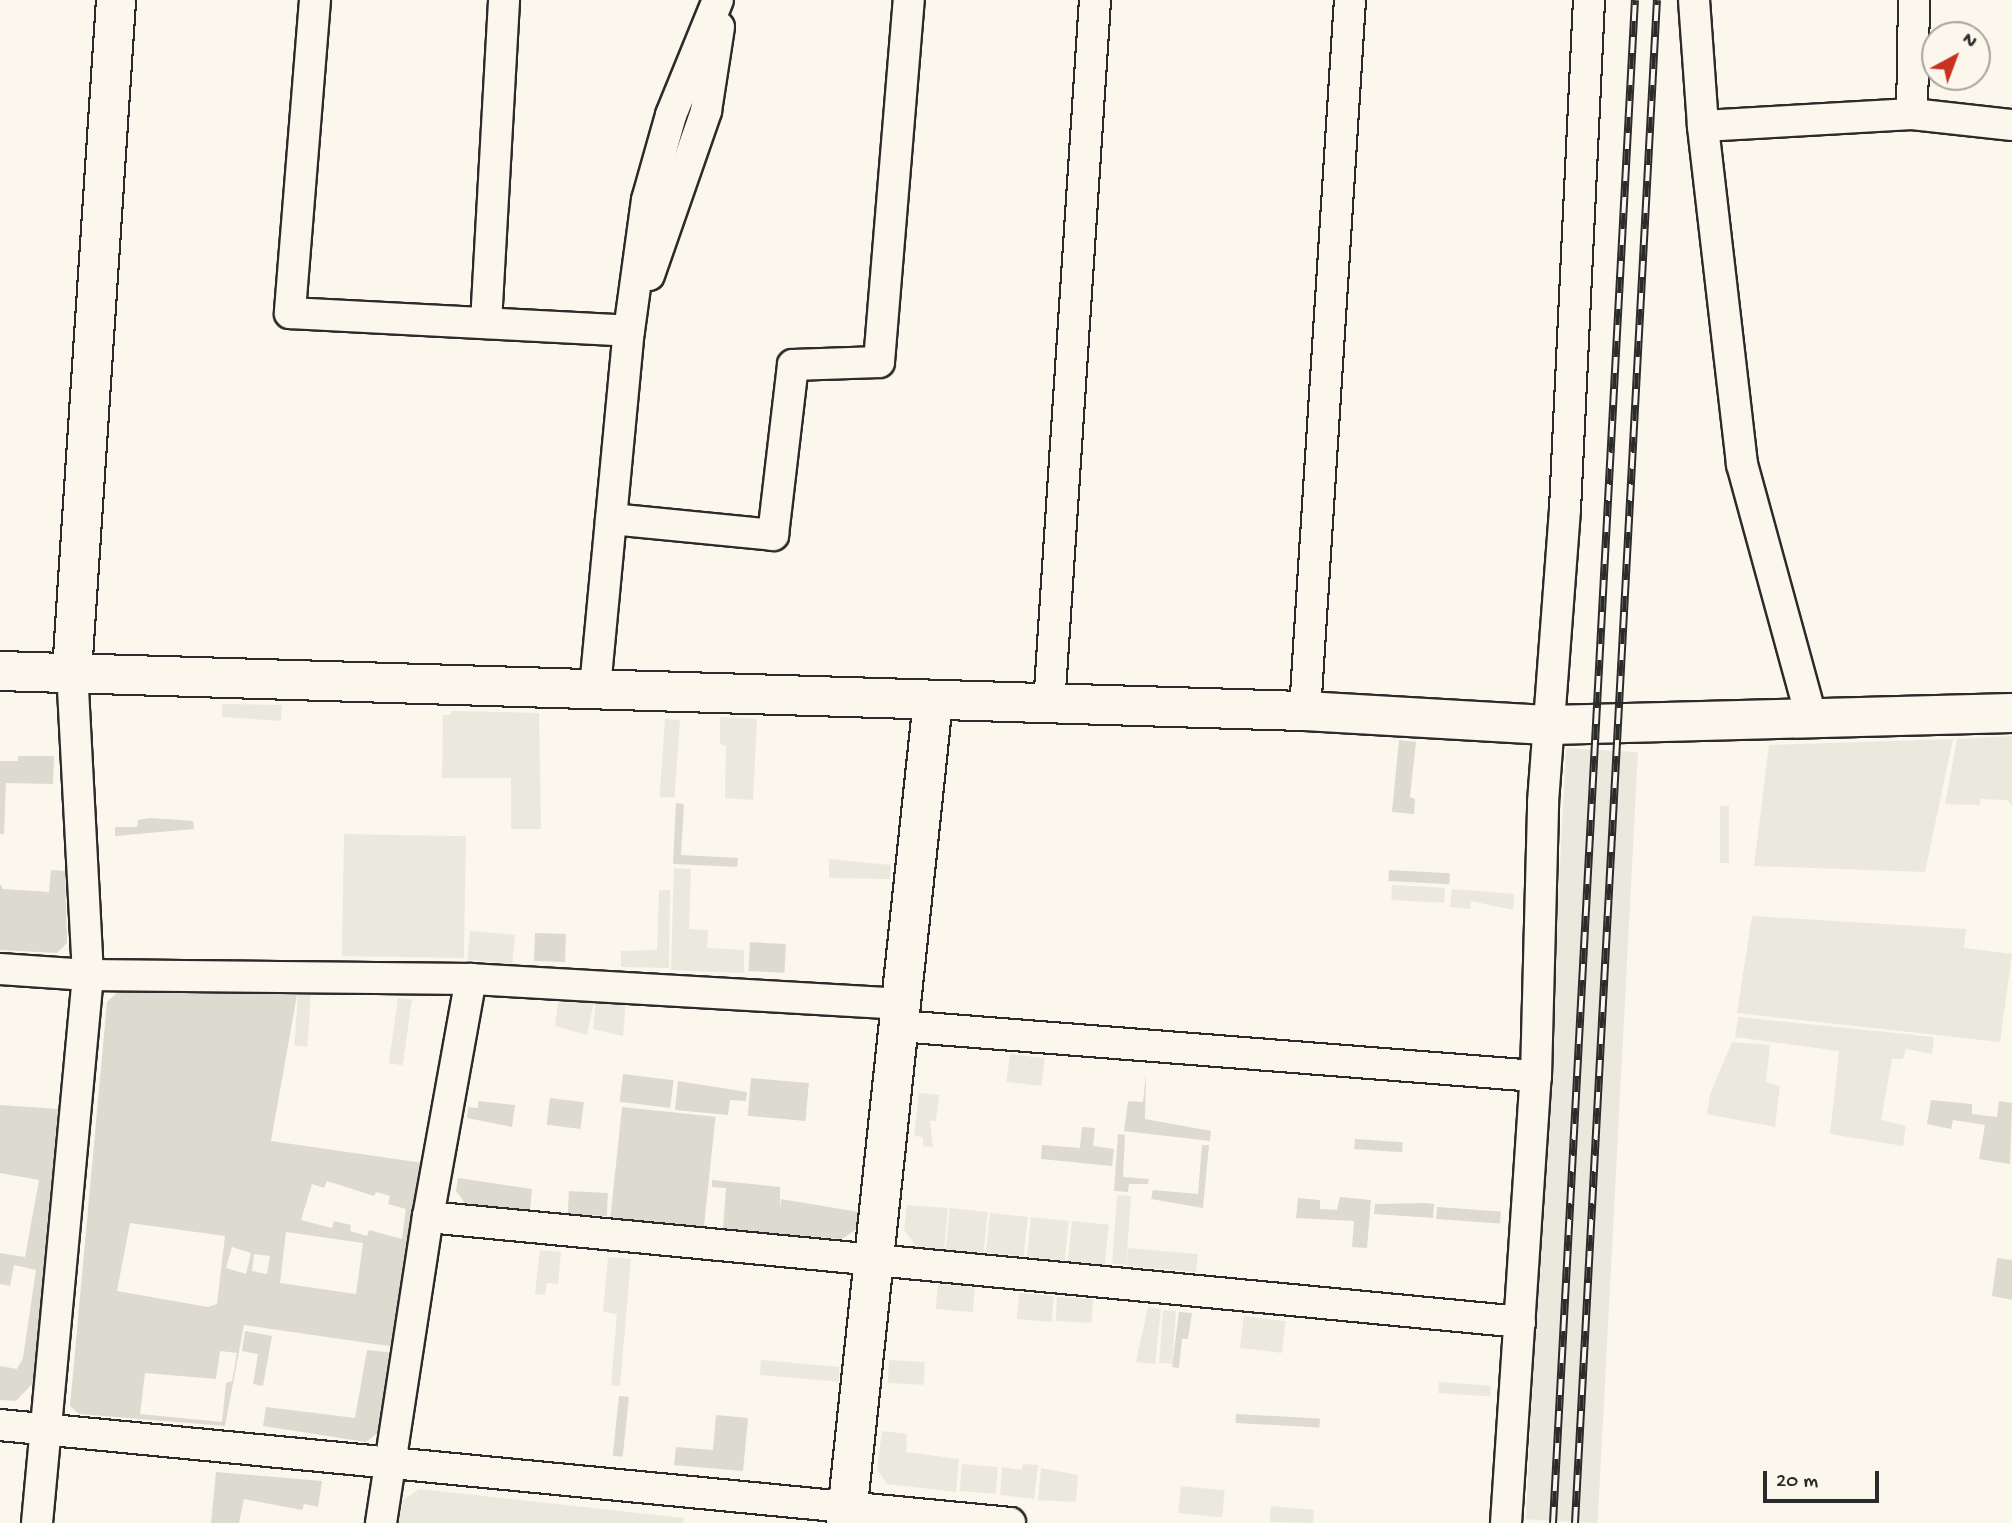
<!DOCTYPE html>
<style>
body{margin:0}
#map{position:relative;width:2012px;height:1523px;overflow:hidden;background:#fbf7ec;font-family:"Gochi Hand",sans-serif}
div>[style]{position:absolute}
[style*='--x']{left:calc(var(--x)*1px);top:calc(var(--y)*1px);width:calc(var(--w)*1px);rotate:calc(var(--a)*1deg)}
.built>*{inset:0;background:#ebe8de;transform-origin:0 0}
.green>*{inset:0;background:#dddad0;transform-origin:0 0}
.roads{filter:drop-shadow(2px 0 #2b2b2b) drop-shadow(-2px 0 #2b2b2b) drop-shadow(0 2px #2b2b2b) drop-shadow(0 -2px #2b2b2b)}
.street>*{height:30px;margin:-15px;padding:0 15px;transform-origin:15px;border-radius:15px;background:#fbf7ec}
.secondary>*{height:38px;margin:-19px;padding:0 19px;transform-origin:19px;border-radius:19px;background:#fbf7ec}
.rail>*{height:8px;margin-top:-4px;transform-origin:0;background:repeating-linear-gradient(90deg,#fbf7ec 0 16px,#2b2b2b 0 32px);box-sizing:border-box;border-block:2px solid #2b2b2b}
span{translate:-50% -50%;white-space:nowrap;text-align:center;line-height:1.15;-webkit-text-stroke:7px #fbf7ec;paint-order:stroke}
.north{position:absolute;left:1921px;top:21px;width:70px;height:70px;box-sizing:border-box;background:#fbf7ec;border:2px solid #a8a59f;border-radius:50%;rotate:41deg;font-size:19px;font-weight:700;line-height:28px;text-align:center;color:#2b2b2b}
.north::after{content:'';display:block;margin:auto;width:24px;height:32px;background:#c8321e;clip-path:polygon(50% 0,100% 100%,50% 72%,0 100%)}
.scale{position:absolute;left:1763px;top:1471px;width:116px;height:32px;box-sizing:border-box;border:4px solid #2b2b2b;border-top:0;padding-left:9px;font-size:21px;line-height:24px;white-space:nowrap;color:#2b2b2b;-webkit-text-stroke:5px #fbf7ec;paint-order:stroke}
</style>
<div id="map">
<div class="built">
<i style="clip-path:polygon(222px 704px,282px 705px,281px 721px,222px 717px)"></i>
<i style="clip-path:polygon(451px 711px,539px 713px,541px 829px,511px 829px,511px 778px,442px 778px,443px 715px,450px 715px)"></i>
<i style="clip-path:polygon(720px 717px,757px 719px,753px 800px,725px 798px,726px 746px,720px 744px)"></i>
<i style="left:665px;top:719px;width:15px;height:78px;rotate:4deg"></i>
<i style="clip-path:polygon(2012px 736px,2012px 806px,2008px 800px,1980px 799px,1980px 805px,1945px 804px,1957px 739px)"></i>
<i style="clip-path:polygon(1953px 739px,1925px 872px,1754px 866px,1769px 745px)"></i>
<i style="left:1638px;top:752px;width:772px;height:72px;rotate:93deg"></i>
<i style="left:1720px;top:806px;width:9px;height:57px"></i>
<i style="left:344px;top:834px;width:122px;height:122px;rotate:1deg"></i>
<i style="clip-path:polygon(829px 859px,891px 865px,890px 879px,829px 878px)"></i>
<i style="clip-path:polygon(674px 868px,691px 869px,689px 929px,708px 930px,707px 948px,744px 950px,744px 973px,671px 970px)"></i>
<i style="left:1392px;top:885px;width:53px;height:15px;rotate:3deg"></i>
<i style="clip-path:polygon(1452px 889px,1514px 894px,1513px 910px,1471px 901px,1470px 909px,1450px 907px)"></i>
<i style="clip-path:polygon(659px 890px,670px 890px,669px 968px,621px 967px,621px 951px,657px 950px)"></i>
<i style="clip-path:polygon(1752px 916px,1966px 929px,1964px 948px,2012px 954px,2000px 1042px,1737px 1013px)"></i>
<i style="left:470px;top:931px;width:45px;height:29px;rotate:5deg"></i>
<i style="left:298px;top:994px;width:13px;height:52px;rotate:4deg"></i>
<i style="left:398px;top:998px;width:14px;height:66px;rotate:8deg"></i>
<i style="clip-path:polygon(594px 1001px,587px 1035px,555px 1026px,558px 1003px)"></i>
<i style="clip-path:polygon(626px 1001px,623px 1036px,593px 1029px,596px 1002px)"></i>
<i style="clip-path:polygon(1738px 1017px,1934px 1037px,1932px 1054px,1906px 1049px,1903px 1059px,1892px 1059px,1881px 1120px,1906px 1126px,1903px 1146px,1830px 1134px,1839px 1051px,1735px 1037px)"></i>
<i style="clip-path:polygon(1732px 1042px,1770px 1045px,1766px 1082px,1780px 1086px,1775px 1127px,1707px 1114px,1710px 1094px)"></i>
<i style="left:1010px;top:1054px;width:35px;height:28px;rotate:7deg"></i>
<i style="clip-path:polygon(919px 1093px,939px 1095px,936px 1121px,930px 1121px,933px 1147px,923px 1146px,923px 1137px,914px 1136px)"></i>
<i style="left:1117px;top:1195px;width:14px;height:69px;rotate:4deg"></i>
<i style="clip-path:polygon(907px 1205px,948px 1208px,944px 1249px,917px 1247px,904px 1230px)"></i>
<i style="left:950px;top:1208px;width:38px;height:42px;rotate:6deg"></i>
<i style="left:990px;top:1213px;width:38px;height:40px;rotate:6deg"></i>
<i style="left:1031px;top:1217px;width:38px;height:40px;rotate:6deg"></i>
<i style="left:1072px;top:1221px;width:37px;height:41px;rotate:6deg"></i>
<i style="left:1128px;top:1248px;width:70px;height:18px;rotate:5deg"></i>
<i style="clip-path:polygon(540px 1250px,561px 1252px,558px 1284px,547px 1283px,545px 1295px,535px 1294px)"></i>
<i style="clip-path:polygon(608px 1257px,631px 1259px,620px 1386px,611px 1385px,617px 1314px,603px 1312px)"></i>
<i style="left:938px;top:1284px;width:37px;height:25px;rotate:5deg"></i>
<i style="left:1019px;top:1293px;width:35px;height:26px;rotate:5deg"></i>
<i style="left:1057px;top:1297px;width:36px;height:24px;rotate:3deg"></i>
<i style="clip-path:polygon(1148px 1307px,1161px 1309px,1155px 1364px,1136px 1362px)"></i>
<i style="left:1163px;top:1310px;width:13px;height:53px;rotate:4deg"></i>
<i style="left:1244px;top:1316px;width:42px;height:32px;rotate:7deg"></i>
<i style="left:761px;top:1360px;width:79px;height:15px;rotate:5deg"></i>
<i style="left:889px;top:1360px;width:36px;height:23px;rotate:3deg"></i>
<i style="left:1439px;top:1382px;width:52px;height:11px;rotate:4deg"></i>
<i style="clip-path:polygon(882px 1431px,907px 1434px,906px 1452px,959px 1459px,956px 1492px,887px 1484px,877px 1469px)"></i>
<i style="left:962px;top:1464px;width:36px;height:27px;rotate:5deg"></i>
<i style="clip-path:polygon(1023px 1464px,1038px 1465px,1034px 1499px,1000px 1495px,1002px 1467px,1022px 1470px)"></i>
<i style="clip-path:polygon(1041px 1468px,1078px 1475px,1076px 1502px,1038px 1500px)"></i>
<i style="left:1181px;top:1486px;width:44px;height:27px;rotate:6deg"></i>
<i style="clip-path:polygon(419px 1489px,684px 1518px,683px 1523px,399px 1523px,403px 1500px)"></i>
<i style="clip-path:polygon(1271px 1506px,1314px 1510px,1313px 1523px,1270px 1522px)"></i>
</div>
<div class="green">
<i style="clip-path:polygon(1399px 740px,1416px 742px,1410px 797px,1415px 799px,1414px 814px,1392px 812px)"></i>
<i style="clip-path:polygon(18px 756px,54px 756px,53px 784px,6px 783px,4px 834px,0 834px,0 761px,18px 761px)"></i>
<i style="clip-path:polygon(676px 803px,684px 804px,681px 855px,738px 858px,737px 867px,673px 864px)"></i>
<i style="clip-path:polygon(150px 818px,193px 821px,194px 829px,115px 836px,115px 827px,137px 827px,138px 820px)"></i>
<i style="clip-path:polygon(51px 870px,65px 871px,67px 943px,57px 953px,0 950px,0 884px,3px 889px,49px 892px)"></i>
<i style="left:1389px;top:870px;width:61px;height:11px;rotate:3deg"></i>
<i style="left:535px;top:933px;width:31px;height:28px;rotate:2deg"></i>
<i style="left:750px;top:942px;width:36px;height:29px;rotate:3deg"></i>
<i style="clip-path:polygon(evenodd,122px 988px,297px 995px,271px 1141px,423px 1163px,396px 1347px,244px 1325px,225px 1426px,79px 1414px,70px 1406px,107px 1002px,122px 988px,327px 1181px,374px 1196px,376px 1192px,390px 1196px,388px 1204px,406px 1209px,402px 1239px,369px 1230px,367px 1236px,350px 1231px,351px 1225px,334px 1221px,332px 1228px,301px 1220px,312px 1184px,324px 1188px,327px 1181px,122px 988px,130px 1223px,225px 1236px,217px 1304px,208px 1307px,117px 1291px,130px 1223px,122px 988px,286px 1232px,363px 1243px,356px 1294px,280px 1283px,286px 1232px,122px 988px,232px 1247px,251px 1253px,246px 1274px,226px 1268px,232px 1247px,122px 988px,254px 1254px,270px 1256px,267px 1274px,252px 1271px,254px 1254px,122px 988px,220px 1351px,237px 1353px,232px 1381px,226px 1383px,222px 1422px,140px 1414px,145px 1373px,216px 1379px,220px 1351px)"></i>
<i style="clip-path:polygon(1146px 1072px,1145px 1119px,1211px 1131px,1210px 1141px,1124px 1131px,1128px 1101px,1143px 1102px)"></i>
<i style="left:623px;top:1074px;width:51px;height:28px;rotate:7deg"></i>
<i style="left:751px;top:1078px;width:58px;height:38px;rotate:5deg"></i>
<i style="clip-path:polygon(678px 1081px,747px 1092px,746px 1101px,730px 1100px,728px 1115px,675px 1110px)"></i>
<i style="left:550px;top:1098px;width:34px;height:27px;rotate:7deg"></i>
<i style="clip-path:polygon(1931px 1100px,1972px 1104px,1972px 1114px,1997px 1117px,1999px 1101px,2012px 1103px,2010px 1164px,1979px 1159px,1985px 1125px,1953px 1120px,1951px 1129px,1927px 1124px)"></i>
<i style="clip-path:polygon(478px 1101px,515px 1105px,512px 1127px,467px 1118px,468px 1107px,478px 1108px)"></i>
<i style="clip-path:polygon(0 1105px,58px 1109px,33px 1383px,16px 1401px,0 1400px,0 1366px,17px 1369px,23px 1358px,36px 1270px,14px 1265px,10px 1286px,0 1284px,0 1253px,25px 1257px,39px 1180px,0 1173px)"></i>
<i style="left:622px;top:1107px;width:94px;height:111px;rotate:6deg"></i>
<i style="clip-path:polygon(1082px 1127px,1095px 1128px,1093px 1146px,1114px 1149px,1112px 1166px,1041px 1159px,1042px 1145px,1080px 1148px)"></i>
<i style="clip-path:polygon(1118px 1134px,1125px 1135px,1123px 1177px,1149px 1179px,1148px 1184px,1129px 1184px,1128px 1192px,1114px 1191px)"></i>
<i style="left:1355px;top:1139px;width:48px;height:10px;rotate:4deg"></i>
<i style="clip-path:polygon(1202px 1145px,1209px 1145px,1203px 1208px,1151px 1199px,1153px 1190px,1198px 1194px)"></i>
<i style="clip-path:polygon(458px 1178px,532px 1189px,530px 1210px,468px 1207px,456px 1191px)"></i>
<i style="clip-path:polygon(712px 1180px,780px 1187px,780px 1210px,781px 1199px,859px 1212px,857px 1229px,842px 1239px,723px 1229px,726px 1188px,712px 1187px)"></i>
<i style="left:569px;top:1191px;width:39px;height:23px;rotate:3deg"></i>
<i style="clip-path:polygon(1340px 1197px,1371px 1200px,1367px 1248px,1352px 1247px,1354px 1221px,1296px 1218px,1298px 1198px,1320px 1200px,1320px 1209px,1337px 1210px)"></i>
<i style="clip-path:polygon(1427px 1203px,1434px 1204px,1433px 1218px,1374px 1214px,1375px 1204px)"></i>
<i style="left:1437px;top:1207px;width:64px;height:12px;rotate:4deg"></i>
<i style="clip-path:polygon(1997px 1258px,2012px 1260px,2012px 1300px,1992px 1296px)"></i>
<i style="clip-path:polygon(1179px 1312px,1192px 1313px,1188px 1339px,1182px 1339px,1179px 1368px,1172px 1367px)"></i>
<i style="clip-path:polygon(245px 1331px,272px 1336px,263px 1386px,253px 1384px,258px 1354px,242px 1351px)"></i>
<i style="clip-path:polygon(367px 1350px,395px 1353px,384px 1428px,366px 1442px,263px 1426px,266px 1407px,355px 1418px)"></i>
<i style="left:619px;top:1396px;width:10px;height:60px;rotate:6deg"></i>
<i style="left:1236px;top:1414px;width:84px;height:9px;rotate:3deg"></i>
<i style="clip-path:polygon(716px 1415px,748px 1418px,743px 1471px,674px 1465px,676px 1447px,713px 1450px)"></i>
<i style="clip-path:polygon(216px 1472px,322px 1481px,318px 1507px,304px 1504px,302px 1510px,244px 1499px,239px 1523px,211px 1523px)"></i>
</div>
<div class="roads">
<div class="street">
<i style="--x:315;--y:0;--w:314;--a:94.6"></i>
<i style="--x:290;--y:313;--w:339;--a:3"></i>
<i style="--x:1694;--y:0;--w:126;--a:85.9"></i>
<i style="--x:1912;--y:114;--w:114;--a:-89"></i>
<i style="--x:649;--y:275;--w:174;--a:-70.8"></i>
<i style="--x:706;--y:111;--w:85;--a:-81.2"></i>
<i style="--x:486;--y:323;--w:324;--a:-86.8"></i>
<i style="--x:611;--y:519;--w:163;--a:5.6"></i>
<i style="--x:773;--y:535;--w:171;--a:-83.3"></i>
<i style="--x:793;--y:365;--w:86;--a:-2"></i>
<i style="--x:879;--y:362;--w:363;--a:-85.3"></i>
<i style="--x:595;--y:688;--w:359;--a:-84.6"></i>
<i style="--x:629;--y:331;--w:132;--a:-82.2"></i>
<i style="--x:647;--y:200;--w:88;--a:-74.2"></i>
<i style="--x:671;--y:115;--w:124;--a:-67.8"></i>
<i style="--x:1049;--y:706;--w:707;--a:-86.27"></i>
<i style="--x:1305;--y:711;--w:712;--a:-86.38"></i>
<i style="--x:1812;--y:720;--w:265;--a:-105.3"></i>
<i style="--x:1742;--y:464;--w:340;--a:-96.6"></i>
<i style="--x:1703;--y:126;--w:209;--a:-3.3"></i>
<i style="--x:1912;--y:114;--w:101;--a:6.3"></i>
<i style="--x:0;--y:969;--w:88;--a:3.9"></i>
<i style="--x:88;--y:975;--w:383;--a:0.6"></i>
<i style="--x:471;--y:979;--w:431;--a:3.3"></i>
<i style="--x:899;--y:1026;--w:639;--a:4.49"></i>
<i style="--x:428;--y:1217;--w:1097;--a:5.49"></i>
<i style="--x:0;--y:1425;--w:1015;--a:5.54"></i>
<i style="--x:37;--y:1523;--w:550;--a:-84.68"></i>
<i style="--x:88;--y:975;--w:303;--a:-93"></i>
<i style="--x:381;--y:1523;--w:310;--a:-81.3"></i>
<i style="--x:428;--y:1217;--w:242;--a:-79.8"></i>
<i style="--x:1506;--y:1523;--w:448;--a:-86.2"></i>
<i style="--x:1536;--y:1076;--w:274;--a:-88.5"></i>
<i style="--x:1543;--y:802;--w:294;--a:-85.7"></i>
<i style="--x:1565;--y:509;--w:510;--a:-87.3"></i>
</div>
<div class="secondary">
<i style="--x:0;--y:671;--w:1306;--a:1.76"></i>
<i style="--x:1305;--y:711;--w:246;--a:3.3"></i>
<i style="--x:1551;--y:725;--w:461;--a:-1.5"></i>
<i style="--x:72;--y:672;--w:673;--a:-86.25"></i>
<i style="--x:846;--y:1523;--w:827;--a:-83.96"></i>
</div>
</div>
<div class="rail">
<i style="--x:1553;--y:1523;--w:1525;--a:-86.92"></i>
<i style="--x:1575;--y:1523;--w:1525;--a:-86.92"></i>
</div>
<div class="north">N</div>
<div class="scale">20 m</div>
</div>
